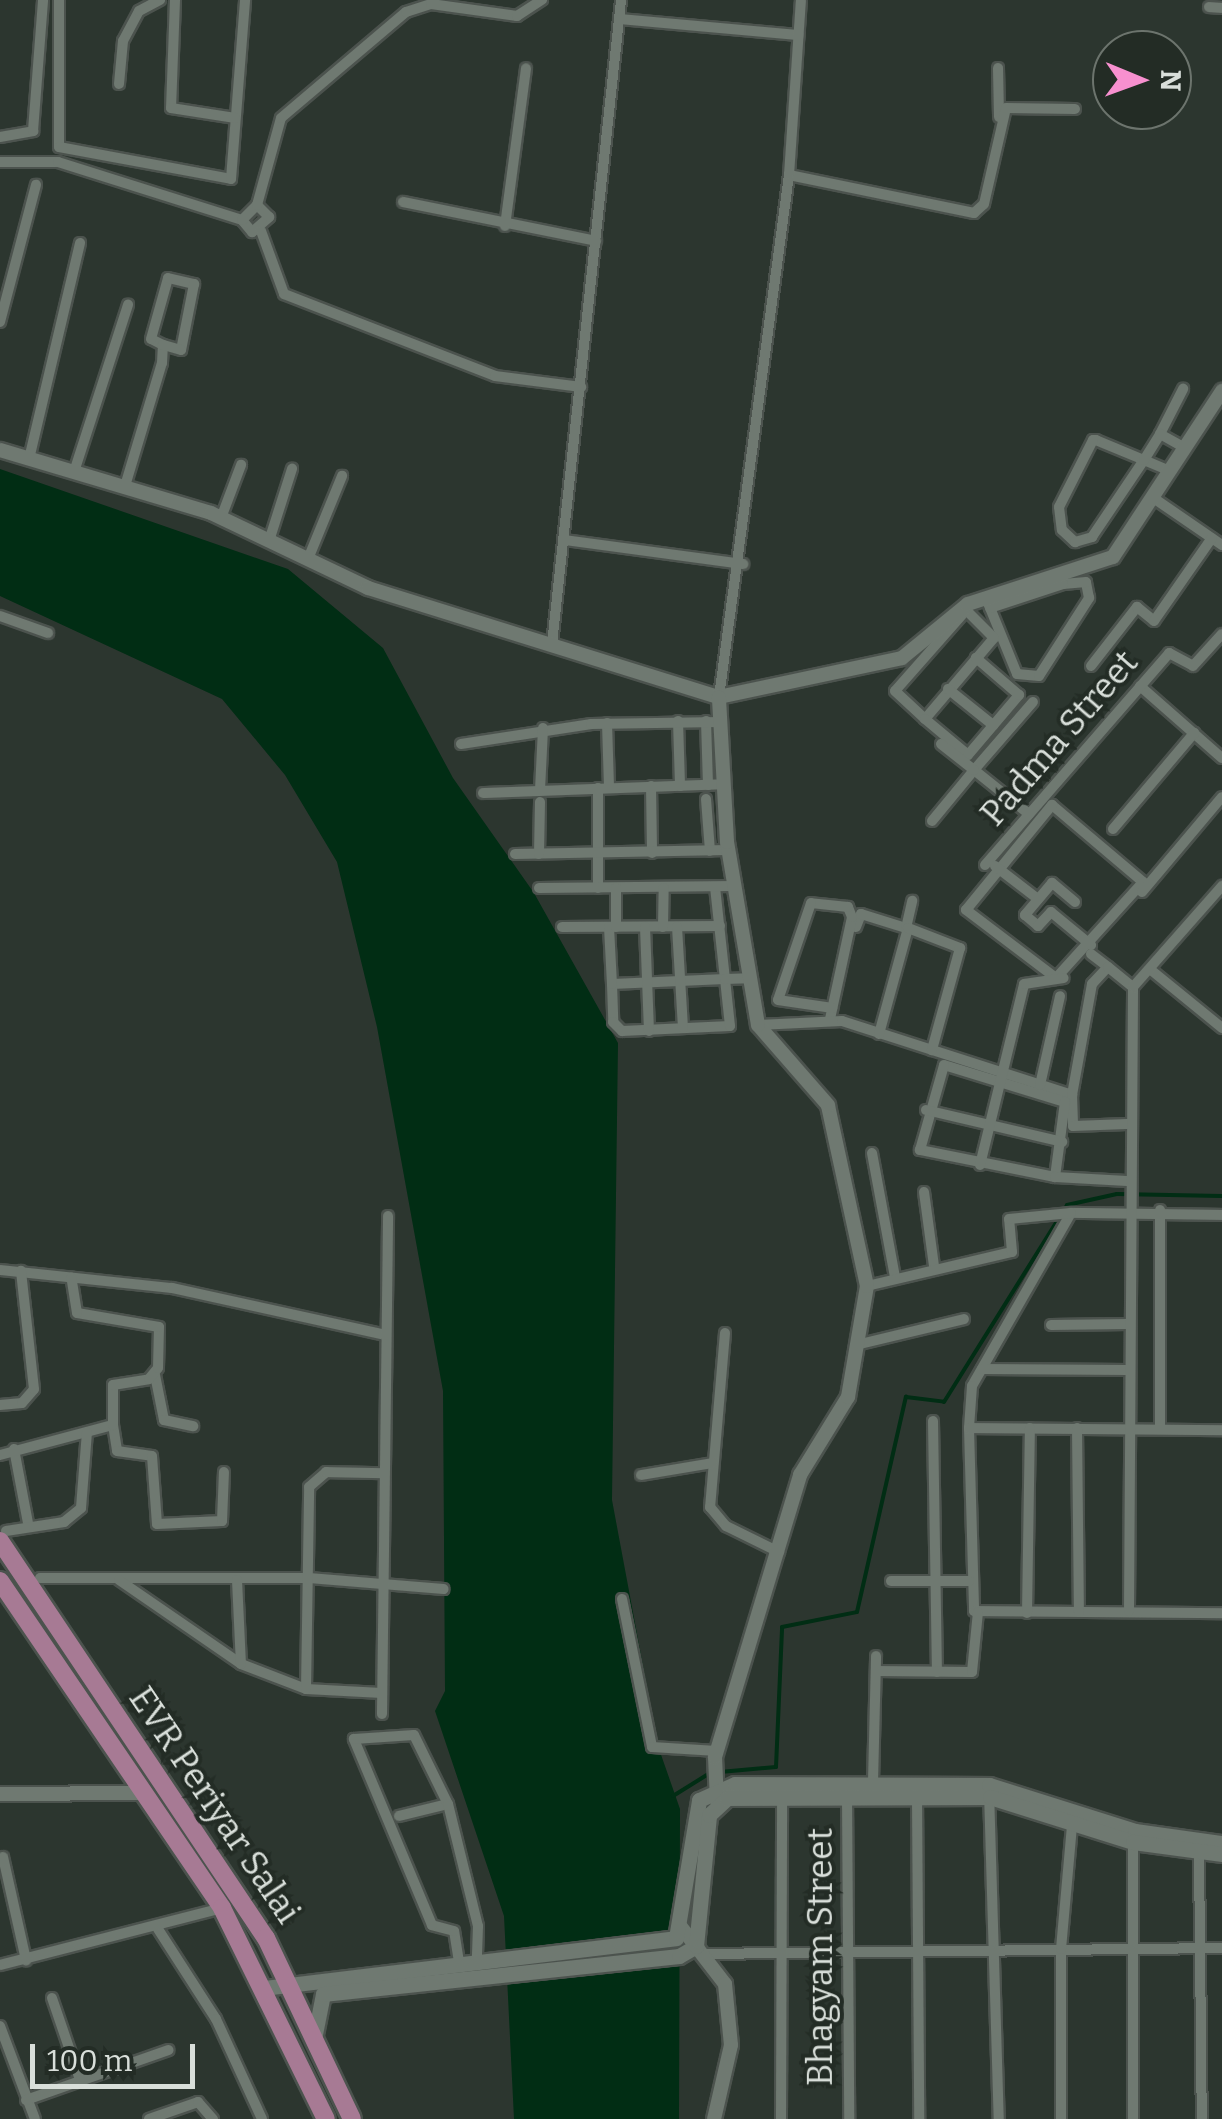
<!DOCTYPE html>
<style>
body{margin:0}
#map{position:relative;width:1222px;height:2119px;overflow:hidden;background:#2c362f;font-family:Bitter,serif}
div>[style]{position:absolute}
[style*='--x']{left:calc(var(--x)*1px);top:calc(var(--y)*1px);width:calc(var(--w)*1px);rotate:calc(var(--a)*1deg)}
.water>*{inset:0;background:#012d14}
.stream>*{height:4px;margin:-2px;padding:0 2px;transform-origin:2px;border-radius:2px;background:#012d14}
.roads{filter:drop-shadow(2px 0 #4c534e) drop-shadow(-2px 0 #4c534e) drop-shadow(0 2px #4c534e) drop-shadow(0 -2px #4c534e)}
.minor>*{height:10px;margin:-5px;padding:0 5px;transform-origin:5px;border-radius:5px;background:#6f7971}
.tertiary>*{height:14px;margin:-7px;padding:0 7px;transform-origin:7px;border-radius:7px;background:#6f7971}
.secondary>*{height:15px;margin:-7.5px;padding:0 7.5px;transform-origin:7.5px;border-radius:7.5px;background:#6f7971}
.primary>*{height:18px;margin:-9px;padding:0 9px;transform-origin:9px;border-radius:9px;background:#a77a94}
span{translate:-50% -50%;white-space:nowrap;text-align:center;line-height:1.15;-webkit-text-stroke:8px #232c25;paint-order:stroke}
.street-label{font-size:35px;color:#d9dfda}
.north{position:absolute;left:1092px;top:30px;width:100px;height:100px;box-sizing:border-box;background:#232c25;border:2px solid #6c746d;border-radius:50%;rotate:91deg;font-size:28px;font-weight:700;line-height:40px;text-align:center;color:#d9dfda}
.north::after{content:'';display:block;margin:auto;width:35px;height:45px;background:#f790cf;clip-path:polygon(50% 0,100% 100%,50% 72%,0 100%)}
.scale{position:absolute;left:30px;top:2044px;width:165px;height:45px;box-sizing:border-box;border:5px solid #d9dfda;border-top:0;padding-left:12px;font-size:30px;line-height:35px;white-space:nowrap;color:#d9dfda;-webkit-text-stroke:8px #232c25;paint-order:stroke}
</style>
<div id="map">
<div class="water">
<i style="clip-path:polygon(0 469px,288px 569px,383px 648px,453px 778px,534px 893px,618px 1043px,612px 1500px,658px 1746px,680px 1809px,679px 2119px,514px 2119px,504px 1916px,435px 1711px,445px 1691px,443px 1391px,377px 1027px,337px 862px,285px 775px,222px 699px,0 596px)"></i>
</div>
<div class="stream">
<i style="--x:720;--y:1772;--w:56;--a:-5.1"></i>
<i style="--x:776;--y:1767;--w:140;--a:-87.5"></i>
<i style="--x:782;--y:1627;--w:76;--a:-11.3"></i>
<i style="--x:857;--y:1612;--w:221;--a:-77.2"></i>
<i style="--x:906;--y:1397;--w:38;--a:7"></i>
<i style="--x:944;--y:1402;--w:232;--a:-58"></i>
<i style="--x:1067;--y:1205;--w:51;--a:-12.4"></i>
<i style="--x:1117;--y:1194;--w:105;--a:1.1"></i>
<i style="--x:673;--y:1796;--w:44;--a:-31.9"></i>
</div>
<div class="roads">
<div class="minor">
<i style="--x:59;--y:0;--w:147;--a:90"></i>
<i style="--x:59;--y:147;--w:175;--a:10.5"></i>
<i style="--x:231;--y:179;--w:180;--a:-85.5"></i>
<i style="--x:175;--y:0;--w:108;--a:92.1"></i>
<i style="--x:171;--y:108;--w:65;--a:8.9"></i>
<i style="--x:1209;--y:7;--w:13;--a:4"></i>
<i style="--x:619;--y:19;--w:180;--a:5.1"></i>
<i style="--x:998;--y:68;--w:49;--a:88.8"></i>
<i style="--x:119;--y:84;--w:43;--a:-84.7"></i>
<i style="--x:123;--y:41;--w:34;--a:-62"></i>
<i style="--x:139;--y:11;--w:24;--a:-28"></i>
<i style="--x:0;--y:137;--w:34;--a:-10"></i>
<i style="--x:33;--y:131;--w:131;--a:-85.6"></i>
<i style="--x:0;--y:162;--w:58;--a:0"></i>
<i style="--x:58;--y:162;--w:193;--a:17.5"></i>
<i style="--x:242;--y:220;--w:16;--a:50"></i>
<i style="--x:252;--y:232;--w:23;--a:-41"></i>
<i style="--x:269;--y:217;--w:17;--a:-135"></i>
<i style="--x:257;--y:205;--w:21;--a:135"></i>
<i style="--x:789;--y:175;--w:189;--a:11.6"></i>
<i style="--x:974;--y:213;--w:13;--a:-42"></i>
<i style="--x:984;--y:204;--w:98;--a:-77.1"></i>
<i style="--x:1006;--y:108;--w:69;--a:0.8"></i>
<i style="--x:403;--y:202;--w:197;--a:11.4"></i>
<i style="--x:257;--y:205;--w:90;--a:-74.6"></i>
<i style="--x:281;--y:118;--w:164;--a:-40.3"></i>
<i style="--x:406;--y:12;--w:26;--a:-18"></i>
<i style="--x:431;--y:4;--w:87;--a:7.9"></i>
<i style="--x:517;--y:16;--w:30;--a:-33"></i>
<i style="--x:505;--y:226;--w:159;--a:-82.4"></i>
<i style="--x:261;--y:231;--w:67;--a:69.9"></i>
<i style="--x:284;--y:294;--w:226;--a:21.2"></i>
<i style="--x:495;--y:376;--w:87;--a:7.3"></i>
<i style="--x:0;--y:322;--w:142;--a:-75.3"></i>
<i style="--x:1160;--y:434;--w:51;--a:-62.9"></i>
<i style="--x:29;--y:459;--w:222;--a:-76.7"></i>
<i style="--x:1170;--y:471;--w:28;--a:-157"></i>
<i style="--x:1144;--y:460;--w:52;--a:-157.4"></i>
<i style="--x:1096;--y:440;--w:3;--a:180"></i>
<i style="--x:1093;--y:440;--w:75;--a:116.9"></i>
<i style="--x:1059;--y:507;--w:23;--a:83"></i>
<i style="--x:1062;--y:530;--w:18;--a:43"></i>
<i style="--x:1075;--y:542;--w:18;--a:-16"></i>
<i style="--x:1092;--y:537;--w:93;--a:-56"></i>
<i style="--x:1144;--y:460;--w:31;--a:-58"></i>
<i style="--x:1160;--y:434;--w:29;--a:29"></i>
<i style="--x:74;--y:472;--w:176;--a:-72.1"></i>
<i style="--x:125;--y:486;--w:128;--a:-73.3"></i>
<i style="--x:162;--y:363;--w:18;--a:-87"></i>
<i style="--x:163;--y:345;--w:13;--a:-153"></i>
<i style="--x:151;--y:339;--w:63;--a:-74.4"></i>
<i style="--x:168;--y:278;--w:27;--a:13"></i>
<i style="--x:194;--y:284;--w:67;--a:101.1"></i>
<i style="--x:181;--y:350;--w:19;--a:-164"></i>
<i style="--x:1152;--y:497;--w:85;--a:34.4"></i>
<i style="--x:221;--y:518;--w:57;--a:-69.3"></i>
<i style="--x:565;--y:540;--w:180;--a:7.7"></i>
<i style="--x:269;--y:541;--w:76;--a:-72.3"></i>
<i style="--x:308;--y:559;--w:90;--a:-67.7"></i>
<i style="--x:986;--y:598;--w:82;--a:67.8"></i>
<i style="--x:1017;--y:674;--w:22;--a:5"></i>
<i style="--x:1039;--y:676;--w:93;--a:-57.3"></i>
<i style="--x:1089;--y:598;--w:16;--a:-101"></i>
<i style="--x:1086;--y:582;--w:23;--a:175"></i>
<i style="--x:1063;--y:584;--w:8;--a:-97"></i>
<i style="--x:990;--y:608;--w:77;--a:-18.2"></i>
<i style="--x:962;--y:615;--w:101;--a:131.4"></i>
<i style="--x:895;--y:691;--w:41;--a:43"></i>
<i style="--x:925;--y:719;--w:106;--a:-49.6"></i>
<i style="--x:994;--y:638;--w:42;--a:-135"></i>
<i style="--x:0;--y:616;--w:51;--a:19.5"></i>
<i style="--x:552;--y:644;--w:648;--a:-83.88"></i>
<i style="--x:1091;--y:666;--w:75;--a:-52.1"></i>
<i style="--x:1137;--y:607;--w:22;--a:39"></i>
<i style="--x:1154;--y:621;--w:101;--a:-55.1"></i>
<i style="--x:1140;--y:686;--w:109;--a:41.3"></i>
<i style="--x:948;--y:689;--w:58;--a:38.7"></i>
<i style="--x:719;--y:697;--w:527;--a:-82.36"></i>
<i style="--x:789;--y:175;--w:175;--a:-86.1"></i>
<i style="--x:925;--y:719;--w:56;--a:39.9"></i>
<i style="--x:968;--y:755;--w:79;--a:-49.6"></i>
<i style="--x:1019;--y:695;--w:57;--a:-139.3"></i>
<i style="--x:678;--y:721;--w:65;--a:88.2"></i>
<i style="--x:706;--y:721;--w:64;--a:88.2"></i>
<i style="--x:607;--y:723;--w:65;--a:88.2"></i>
<i style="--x:461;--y:744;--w:132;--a:-8.7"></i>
<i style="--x:591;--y:724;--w:130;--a:-0.9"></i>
<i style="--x:651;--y:786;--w:67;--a:89.1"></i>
<i style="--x:598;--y:788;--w:100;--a:90"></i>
<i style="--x:540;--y:790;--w:62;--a:-87.2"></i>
<i style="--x:483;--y:793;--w:241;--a:-2.1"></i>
<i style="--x:706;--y:799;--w:52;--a:85.6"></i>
<i style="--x:1052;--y:805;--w:119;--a:40.2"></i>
<i style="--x:1143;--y:882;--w:130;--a:132.2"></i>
<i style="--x:1056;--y:978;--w:113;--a:-142.9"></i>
<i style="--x:966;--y:910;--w:136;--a:-50.7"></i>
<i style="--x:1029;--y:814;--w:70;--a:-141.3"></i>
<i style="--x:974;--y:770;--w:90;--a:-49.1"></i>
<i style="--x:932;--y:821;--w:66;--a:-50.5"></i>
<i style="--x:974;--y:770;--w:42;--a:-141.8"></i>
<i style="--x:1113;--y:829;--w:126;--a:-49.8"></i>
<i style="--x:515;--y:854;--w:213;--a:-1.1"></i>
<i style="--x:539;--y:854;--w:52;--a:-88.9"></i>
<i style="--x:985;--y:865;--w:281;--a:-49"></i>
<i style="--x:1169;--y:653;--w:27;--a:28"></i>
<i style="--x:1193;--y:666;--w:43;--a:-47.8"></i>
<i style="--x:995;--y:866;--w:54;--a:37.5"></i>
<i style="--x:715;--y:887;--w:93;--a:83.8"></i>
<i style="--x:725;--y:979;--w:113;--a:177.5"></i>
<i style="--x:612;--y:984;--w:38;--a:88"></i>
<i style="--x:613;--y:1022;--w:13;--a:45"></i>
<i style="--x:622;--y:1031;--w:108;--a:-2.7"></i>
<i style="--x:730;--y:1026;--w:47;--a:-96.1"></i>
<i style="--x:725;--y:979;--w:24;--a:-2"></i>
<i style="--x:539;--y:888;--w:195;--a:-0.6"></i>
<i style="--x:1142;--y:892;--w:124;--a:-49.9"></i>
<i style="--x:1075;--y:902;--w:30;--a:-140"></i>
<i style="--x:1052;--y:883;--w:42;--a:130.2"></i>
<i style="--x:1025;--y:915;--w:17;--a:40"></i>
<i style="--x:1038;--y:926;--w:19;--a:-47"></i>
<i style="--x:1051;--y:912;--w:52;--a:39.5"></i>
<i style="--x:562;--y:927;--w:158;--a:-0.4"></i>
<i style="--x:609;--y:927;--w:57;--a:87"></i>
<i style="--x:616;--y:927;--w:39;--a:-90"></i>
<i style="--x:645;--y:927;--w:104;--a:87.8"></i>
<i style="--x:663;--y:927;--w:39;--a:-89"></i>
<i style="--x:677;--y:927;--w:101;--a:86.6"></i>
<i style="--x:856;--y:927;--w:14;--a:-69"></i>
<i style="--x:861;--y:914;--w:47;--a:17.3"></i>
<i style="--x:906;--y:928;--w:28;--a:-77"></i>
<i style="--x:1091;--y:954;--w:21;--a:37"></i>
<i style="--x:1151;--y:970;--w:92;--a:39.2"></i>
<i style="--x:830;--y:1019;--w:104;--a:-77.8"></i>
<i style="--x:852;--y:917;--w:11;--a:-112"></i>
<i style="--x:848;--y:907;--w:37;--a:-174"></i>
<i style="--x:811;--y:903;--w:102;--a:108.8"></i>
<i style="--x:778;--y:1000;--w:55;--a:8.4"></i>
<i style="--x:758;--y:1025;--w:84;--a:-2.7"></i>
<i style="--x:842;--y:1021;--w:242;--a:17.8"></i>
<i style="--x:1072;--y:1095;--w:31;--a:88"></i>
<i style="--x:1073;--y:1126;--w:54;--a:-2.1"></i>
<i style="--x:879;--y:1034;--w:110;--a:-74.7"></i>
<i style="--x:908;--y:928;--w:56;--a:21"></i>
<i style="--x:960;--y:948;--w:106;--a:105.4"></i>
<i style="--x:944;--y:1065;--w:127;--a:17"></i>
<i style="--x:1065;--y:1102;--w:76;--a:97.6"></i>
<i style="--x:1055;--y:1177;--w:138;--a:-168.7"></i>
<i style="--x:920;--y:1150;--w:88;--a:-74.2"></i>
<i style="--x:1040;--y:1085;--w:91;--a:-77.3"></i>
<i style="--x:1072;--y:1095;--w:113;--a:-79.8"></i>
<i style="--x:1092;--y:984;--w:23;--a:-47"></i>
<i style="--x:1108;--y:967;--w:32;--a:39"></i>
<i style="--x:926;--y:1110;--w:140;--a:13.2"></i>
<i style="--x:872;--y:1153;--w:126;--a:79.5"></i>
<i style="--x:980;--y:1165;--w:186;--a:-76.3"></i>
<i style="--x:1024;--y:984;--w:40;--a:-8.5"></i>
<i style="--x:1055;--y:1177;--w:72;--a:3.2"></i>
<i style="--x:924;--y:1192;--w:75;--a:82.3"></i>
<i style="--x:1160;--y:1210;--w:219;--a:90"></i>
<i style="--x:1222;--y:1215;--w:151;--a:-179.2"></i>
<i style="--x:1071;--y:1213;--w:199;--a:119.8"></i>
<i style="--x:972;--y:1386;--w:42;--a:94.1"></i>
<i style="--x:969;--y:1428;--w:183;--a:88.4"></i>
<i style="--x:974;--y:1611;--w:248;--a:0.5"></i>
<i style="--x:0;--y:1270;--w:173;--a:6"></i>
<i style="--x:172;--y:1288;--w:215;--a:12.4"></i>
<i style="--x:867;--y:1286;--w:149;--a:-13.2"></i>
<i style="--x:1012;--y:1252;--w:33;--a:-95"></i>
<i style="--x:1009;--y:1219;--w:62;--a:-5.5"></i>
<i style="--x:1051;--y:1325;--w:77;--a:-0.7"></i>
<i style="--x:725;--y:1333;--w:175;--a:94.9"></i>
<i style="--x:710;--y:1507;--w:25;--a:50"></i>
<i style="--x:726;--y:1526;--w:59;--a:26.1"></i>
<i style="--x:856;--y:1345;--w:111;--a:-13.5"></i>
<i style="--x:982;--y:1369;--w:146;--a:0.4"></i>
<i style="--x:155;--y:1375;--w:46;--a:78.7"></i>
<i style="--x:164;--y:1420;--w:30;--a:12"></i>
<i style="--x:0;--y:1405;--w:22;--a:-5"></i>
<i style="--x:22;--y:1403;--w:18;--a:-49"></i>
<i style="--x:34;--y:1389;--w:119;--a:-96.3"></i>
<i style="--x:933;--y:1421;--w:251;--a:89.1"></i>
<i style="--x:113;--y:1425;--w:26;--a:81"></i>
<i style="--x:117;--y:1451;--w:35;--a:8"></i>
<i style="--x:152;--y:1456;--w:68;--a:85.8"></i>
<i style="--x:157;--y:1524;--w:65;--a:-2.6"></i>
<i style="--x:222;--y:1521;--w:49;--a:-87.7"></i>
<i style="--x:969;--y:1428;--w:253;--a:0.5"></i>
<i style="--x:1077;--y:1428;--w:184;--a:89.4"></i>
<i style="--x:14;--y:1449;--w:75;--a:79.3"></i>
<i style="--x:0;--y:1455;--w:117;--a:-14.9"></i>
<i style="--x:113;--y:1425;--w:40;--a:-90"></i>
<i style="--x:113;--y:1385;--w:36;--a:-9"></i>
<i style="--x:149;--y:1379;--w:14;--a:-51"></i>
<i style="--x:158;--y:1368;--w:41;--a:-88.6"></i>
<i style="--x:159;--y:1327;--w:83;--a:-170.3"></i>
<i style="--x:77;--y:1313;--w:36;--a:-99"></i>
<i style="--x:641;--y:1475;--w:73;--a:-9.5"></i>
<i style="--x:6;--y:1531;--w:59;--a:-8.8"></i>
<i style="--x:64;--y:1522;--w:22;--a:-39"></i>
<i style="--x:81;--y:1508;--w:76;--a:-85.5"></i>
<i style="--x:40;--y:1578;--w:269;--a:0"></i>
<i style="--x:309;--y:1578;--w:135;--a:4.7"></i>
<i style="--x:119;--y:1580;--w:148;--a:34.5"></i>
<i style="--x:241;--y:1664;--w:70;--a:21"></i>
<i style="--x:306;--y:1689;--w:76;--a:3"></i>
<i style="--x:237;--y:1580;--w:84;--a:87.3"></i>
<i style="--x:891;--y:1581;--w:78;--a:0"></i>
<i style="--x:622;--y:1599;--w:151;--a:78.5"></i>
<i style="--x:652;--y:1747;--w:65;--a:3.5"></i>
<i style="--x:1129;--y:1611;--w:624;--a:-89.63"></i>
<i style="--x:1133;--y:987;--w:135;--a:-48.6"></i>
<i style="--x:1027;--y:1613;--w:185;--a:-89.1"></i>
<i style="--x:876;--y:1671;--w:96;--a:0.6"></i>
<i style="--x:972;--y:1672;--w:60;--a:-84.3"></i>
<i style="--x:306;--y:1689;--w:202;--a:-89.1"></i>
<i style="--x:309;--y:1487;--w:23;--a:-41"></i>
<i style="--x:326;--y:1472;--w:54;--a:1.1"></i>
<i style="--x:382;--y:1714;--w:498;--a:-89.3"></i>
<i style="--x:873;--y:1782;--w:126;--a:-88.6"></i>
<i style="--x:989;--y:1791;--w:328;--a:88.3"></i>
<i style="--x:847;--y:1795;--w:324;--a:89.6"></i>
<i style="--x:917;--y:1796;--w:323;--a:89.6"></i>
<i style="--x:399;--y:1816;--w:50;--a:-13.8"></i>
<i style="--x:1133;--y:1842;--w:277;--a:90"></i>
<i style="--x:1199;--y:1852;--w:267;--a:89.4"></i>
<i style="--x:3;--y:1857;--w:106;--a:77.4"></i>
<i style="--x:158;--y:1929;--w:107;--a:57.2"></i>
<i style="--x:216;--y:2019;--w:110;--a:65.3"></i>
<i style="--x:702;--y:1954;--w:520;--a:-0.66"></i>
<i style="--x:459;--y:1962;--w:31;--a:-99"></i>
<i style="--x:454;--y:1931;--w:23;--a:-165"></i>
<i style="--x:432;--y:1925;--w:202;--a:-112.8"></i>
<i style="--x:354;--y:1739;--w:60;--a:-3.8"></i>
<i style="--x:414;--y:1735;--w:77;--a:63.8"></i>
<i style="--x:448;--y:1804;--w:126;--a:76.2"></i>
<i style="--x:478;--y:1926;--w:33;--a:92"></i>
<i style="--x:0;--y:1965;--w:229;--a:-14.4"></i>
<i style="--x:52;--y:1998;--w:87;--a:71.1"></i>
<i style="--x:0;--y:2026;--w:99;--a:69.4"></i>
<i style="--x:26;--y:2100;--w:151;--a:-19.3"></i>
<i style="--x:149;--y:2119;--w:52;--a:-19.1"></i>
<i style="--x:198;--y:2102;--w:23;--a:49"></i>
<i style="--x:781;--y:2119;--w:325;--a:-89.8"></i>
<i style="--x:1061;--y:2119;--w:170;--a:-90"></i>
<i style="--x:1061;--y:1949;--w:124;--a:-84.9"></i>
</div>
<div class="tertiary">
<i style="--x:0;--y:450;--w:220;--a:16.6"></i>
<i style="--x:211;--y:513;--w:174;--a:25.5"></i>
<i style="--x:368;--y:588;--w:368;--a:17.3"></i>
<i style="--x:719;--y:697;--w:187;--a:-12"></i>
<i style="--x:902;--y:658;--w:85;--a:-39.3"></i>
<i style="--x:968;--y:604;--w:152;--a:-18"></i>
<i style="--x:1113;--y:557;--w:199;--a:-56.7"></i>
<i style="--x:0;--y:1794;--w:140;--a:-0.4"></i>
<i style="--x:717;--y:1801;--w:44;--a:-92.6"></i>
<i style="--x:715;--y:1757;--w:295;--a:-73.2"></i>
<i style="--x:800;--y:1475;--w:92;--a:-58.4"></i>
<i style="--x:848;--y:1397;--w:113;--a:-80.3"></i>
<i style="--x:867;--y:1286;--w:185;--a:-102.2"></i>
<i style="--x:828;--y:1105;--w:106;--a:-131.2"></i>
<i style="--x:758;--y:1025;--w:186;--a:-99.6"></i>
<i style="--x:727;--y:842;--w:145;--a:-93.2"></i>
<i style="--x:681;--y:1927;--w:72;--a:52.3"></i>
<i style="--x:725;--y:1984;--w:61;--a:84.4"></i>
<i style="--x:731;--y:2045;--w:76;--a:102.9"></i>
</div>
<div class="secondary">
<i style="--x:264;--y:1988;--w:415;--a:-6.9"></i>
<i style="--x:676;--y:1938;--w:140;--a:-80.5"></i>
<i style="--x:699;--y:1800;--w:39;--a:-24"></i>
<i style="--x:735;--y:1784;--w:254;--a:0.2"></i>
<i style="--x:989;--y:1785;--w:153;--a:17.5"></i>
<i style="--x:1135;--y:1831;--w:88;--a:7.9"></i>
<i style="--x:315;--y:2034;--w:41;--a:-78.7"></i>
<i style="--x:323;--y:1994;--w:358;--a:-6.1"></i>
<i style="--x:679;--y:1956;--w:20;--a:-30"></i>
<i style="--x:696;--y:1946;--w:132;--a:-84.3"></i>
<i style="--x:709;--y:1815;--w:25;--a:-43"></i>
<i style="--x:727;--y:1798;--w:263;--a:-0.2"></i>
<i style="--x:990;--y:1797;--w:150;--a:17.5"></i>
<i style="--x:1133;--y:1842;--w:90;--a:7.7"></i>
</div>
<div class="primary">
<i style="--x:0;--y:1541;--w:478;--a:56.2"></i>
<i style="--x:266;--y:1938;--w:200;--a:64.6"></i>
<i style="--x:0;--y:1581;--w:395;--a:55.8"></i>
<i style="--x:222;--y:1908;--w:235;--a:63.8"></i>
</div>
</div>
<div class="street-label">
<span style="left:1059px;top:738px;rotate:-49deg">Padma Street</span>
<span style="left:215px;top:1805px;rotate:56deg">EVR Periyar Salai</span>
<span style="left:820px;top:1957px;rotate:-90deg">Bhagyam Street</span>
</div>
<div class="north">N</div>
<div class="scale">100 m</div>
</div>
